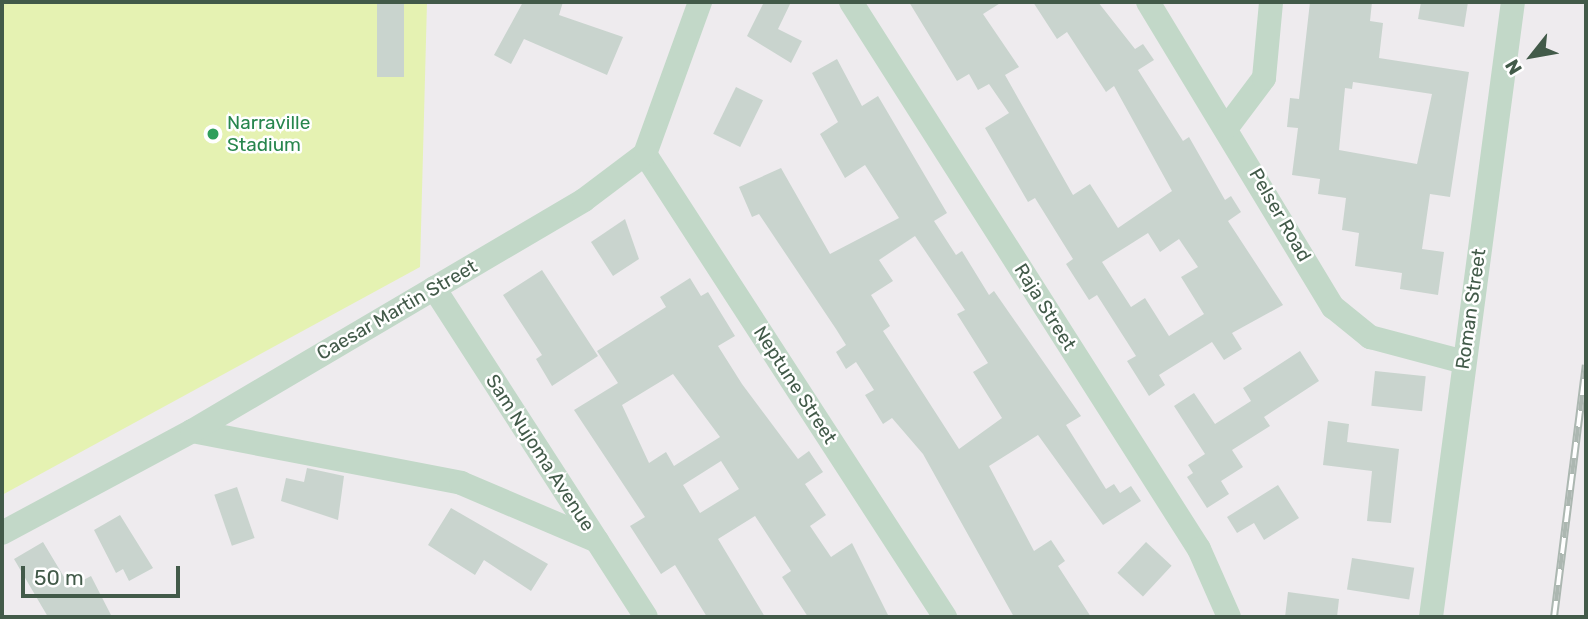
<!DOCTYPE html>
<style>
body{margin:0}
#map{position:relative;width:1588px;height:619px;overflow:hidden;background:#eeebee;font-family:Rubik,sans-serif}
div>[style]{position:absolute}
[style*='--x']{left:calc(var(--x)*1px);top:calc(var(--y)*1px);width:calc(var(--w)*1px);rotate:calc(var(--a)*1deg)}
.green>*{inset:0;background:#e5f2b2}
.building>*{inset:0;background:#c9d4ce;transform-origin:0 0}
.minor>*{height:24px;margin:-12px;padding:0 12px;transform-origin:12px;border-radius:12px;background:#c2d8c8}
.rail>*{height:8px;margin-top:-4px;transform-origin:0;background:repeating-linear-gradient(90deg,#fff 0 16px,#acb7b1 0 32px);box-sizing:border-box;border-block:2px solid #acb7b1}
.dots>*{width:19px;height:19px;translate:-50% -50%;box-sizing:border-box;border:4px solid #fff;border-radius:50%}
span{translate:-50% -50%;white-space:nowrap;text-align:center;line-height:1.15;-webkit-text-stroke:5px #fff;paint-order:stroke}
.leisure-label{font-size:19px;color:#27864d}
.left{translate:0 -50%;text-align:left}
.street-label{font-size:19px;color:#425a49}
.frame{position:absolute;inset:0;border:4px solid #425a49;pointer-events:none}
.north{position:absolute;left:1497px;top:21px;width:70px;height:70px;-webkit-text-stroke:5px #fff;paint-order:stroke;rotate:239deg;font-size:19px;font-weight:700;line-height:28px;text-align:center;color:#425a49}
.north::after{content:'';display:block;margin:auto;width:24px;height:32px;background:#425a49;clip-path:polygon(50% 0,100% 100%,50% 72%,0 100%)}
.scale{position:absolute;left:21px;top:566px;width:159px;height:32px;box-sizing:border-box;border:4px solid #425a49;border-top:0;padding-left:9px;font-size:21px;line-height:24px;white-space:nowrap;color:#425a49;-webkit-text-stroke:5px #fff;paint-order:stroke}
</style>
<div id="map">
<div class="green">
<i style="clip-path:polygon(2px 2px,427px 2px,420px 267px,2px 495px)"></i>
</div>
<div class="building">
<i style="left:377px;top:2px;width:27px;height:75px"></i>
<i style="clip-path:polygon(523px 2px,563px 2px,559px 15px,623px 37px,607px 75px,524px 39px,511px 64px,494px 55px)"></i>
<i style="clip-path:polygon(764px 2px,791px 2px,778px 29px,802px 41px,791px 63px,747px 36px)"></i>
<i style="clip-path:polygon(evenodd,909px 2px,1002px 2px,983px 14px,1019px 67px,1005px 75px,1073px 195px,1090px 184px,1118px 228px,1172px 191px,1114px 86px,1106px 92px,1067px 32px,1057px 39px,1033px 2px,1098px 2px,1135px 49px,1143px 44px,1154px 60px,1138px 70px,1183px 141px,1189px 137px,1225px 200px,1231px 196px,1241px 212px,1228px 221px,1283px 305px,1232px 333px,1242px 349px,1224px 360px,1212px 342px,1159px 375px,1165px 385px,1149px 396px,1127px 361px,1136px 356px,1097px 295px,1089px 300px,1066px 264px,1073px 259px,1035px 198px,1028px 202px,985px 128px,1009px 113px,989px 84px,978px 90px,969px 74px,957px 81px,909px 2px,1148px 233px,1160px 252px,1179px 239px,1198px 267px,1181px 277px,1204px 314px,1169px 336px,1145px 298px,1131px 307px,1102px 262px,1148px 233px)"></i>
<i style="clip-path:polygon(evenodd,1310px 2px,1372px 2px,1370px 21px,1383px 23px,1379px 58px,1469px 72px,1450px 197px,1430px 194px,1422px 249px,1444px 252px,1438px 295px,1400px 289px,1402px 273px,1355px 266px,1359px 233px,1342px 230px,1346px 198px,1318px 194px,1320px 179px,1292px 175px,1298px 128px,1287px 127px,1290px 98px,1299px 99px,1310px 2px,1353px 82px,1432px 94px,1417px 164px,1339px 150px,1345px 88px,1352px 89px,1353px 82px)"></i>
<i style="clip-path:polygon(1421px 2px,1468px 2px,1464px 27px,1418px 19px)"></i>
<i style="clip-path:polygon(evenodd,837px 59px,862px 106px,878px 96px,947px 213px,934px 221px,956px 255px,962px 251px,989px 295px,994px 291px,1081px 416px,1066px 425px,1106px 489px,1114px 484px,1120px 493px,1131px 486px,1141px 501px,1103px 525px,1038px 435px,989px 466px,1034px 551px,1051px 540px,1065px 561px,1058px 566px,1091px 617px,1014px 617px,923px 454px,892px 418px,883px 424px,865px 395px,874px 390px,856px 362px,846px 369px,836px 352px,846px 345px,836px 329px,759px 214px,752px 217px,739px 187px,781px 168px,830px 254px,899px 218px,865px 165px,845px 178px,820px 134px,838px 122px,812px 73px,837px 59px,915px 236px,965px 310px,957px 314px,988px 363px,973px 372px,1002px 418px,959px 449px,883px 331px,890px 326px,871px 295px,893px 281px,879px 260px,915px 236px)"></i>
<i style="left:736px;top:87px;width:30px;height:52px;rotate:26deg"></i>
<i style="clip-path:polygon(625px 219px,639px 259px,613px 276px,591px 242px)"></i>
<i style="clip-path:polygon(542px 270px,598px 356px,552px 386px,536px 359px,542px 355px,503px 295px)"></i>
<i style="clip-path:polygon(evenodd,690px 278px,701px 296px,708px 292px,735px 336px,718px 346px,742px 384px,798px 459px,809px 451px,823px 472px,805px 484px,826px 515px,810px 526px,831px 557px,852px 543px,889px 617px,808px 617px,782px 577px,791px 571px,755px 516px,718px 539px,765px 617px,707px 617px,675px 565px,661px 574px,630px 526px,645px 517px,574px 410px,618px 383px,597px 351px,666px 307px,660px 297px,690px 278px,673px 374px,720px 437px,674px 466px,666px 452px,649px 463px,622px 405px,673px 374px,690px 278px,721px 461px,739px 489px,700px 513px,683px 485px,721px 461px)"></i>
<i style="clip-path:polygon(1300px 351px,1319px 381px,1264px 417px,1270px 426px,1232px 450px,1243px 467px,1221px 481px,1229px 494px,1207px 508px,1187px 477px,1193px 473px,1188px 465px,1205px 454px,1174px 406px,1194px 393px,1215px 424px,1251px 401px,1243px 388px)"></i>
<i style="left:1375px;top:371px;width:51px;height:35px;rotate:6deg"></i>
<i style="clip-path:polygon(1328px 421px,1349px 424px,1347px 442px,1399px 449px,1391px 523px,1367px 521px,1372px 471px,1323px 465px)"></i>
<i style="clip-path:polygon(307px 468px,344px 476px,338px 520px,281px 501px,286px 478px,304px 482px)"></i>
<i style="clip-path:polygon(1278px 485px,1299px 518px,1264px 540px,1254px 523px,1237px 533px,1227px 517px)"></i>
<i style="left:237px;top:487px;width:54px;height:24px;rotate:71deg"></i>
<i style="clip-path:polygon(451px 508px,548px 564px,531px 591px,484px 560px,475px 575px,428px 545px)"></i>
<i style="clip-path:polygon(120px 515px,153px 568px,129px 581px,123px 569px,116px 573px,94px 530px)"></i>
<i style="clip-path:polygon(43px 542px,70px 587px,91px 576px,112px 617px,48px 617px,14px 559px)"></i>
<i style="left:1146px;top:542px;width:35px;height:42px;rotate:43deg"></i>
<i style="left:1352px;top:558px;width:63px;height:32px;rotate:9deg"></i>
<i style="clip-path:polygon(1288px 592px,1339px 599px,1337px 617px,1285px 617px)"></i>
</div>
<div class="minor">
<i style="--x:851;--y:2;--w:648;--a:57.54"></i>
<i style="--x:1199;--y:549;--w:74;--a:66.2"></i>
<i style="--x:1148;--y:2;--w:357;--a:58.8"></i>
<i style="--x:1333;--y:307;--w:48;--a:39"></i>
<i style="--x:1370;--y:337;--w:97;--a:14.9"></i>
<i style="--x:1228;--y:126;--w:60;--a:-53.1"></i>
<i style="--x:1264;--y:78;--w:76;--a:-84.7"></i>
<i style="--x:645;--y:154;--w:552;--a:57.06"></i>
<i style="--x:434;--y:288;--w:391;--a:57.2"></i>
<i style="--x:192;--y:431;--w:274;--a:10.9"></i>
<i style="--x:461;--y:483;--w:148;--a:23.1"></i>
<i style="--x:2;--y:533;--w:216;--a:-28.2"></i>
<i style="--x:192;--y:431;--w:455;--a:-30.5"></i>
<i style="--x:584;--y:200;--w:76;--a:-37"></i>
<i style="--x:645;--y:154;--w:162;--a:-70.1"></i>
<i style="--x:1431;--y:617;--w:620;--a:-82.41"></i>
</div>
<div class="rail">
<i style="--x:1554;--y:617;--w:254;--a:-82.8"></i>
</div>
<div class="dots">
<i style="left:213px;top:134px;background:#2e9e5b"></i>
</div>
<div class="leisure-label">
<span class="left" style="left:227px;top:134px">Narraville<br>Stadium</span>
</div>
<div class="street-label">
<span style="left:1280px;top:215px;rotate:60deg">Pelser Road</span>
<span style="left:1045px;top:307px;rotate:58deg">Raja Street</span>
<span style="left:1471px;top:309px;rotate:-82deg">Roman Street</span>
<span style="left:397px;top:310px;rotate:-30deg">Caesar Martin Street</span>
<span style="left:795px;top:385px;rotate:57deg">Neptune Street</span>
<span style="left:540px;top:453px;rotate:57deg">Sam Nujoma Avenue</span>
</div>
<div class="frame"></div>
<div class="north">N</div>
<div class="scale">50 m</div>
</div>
